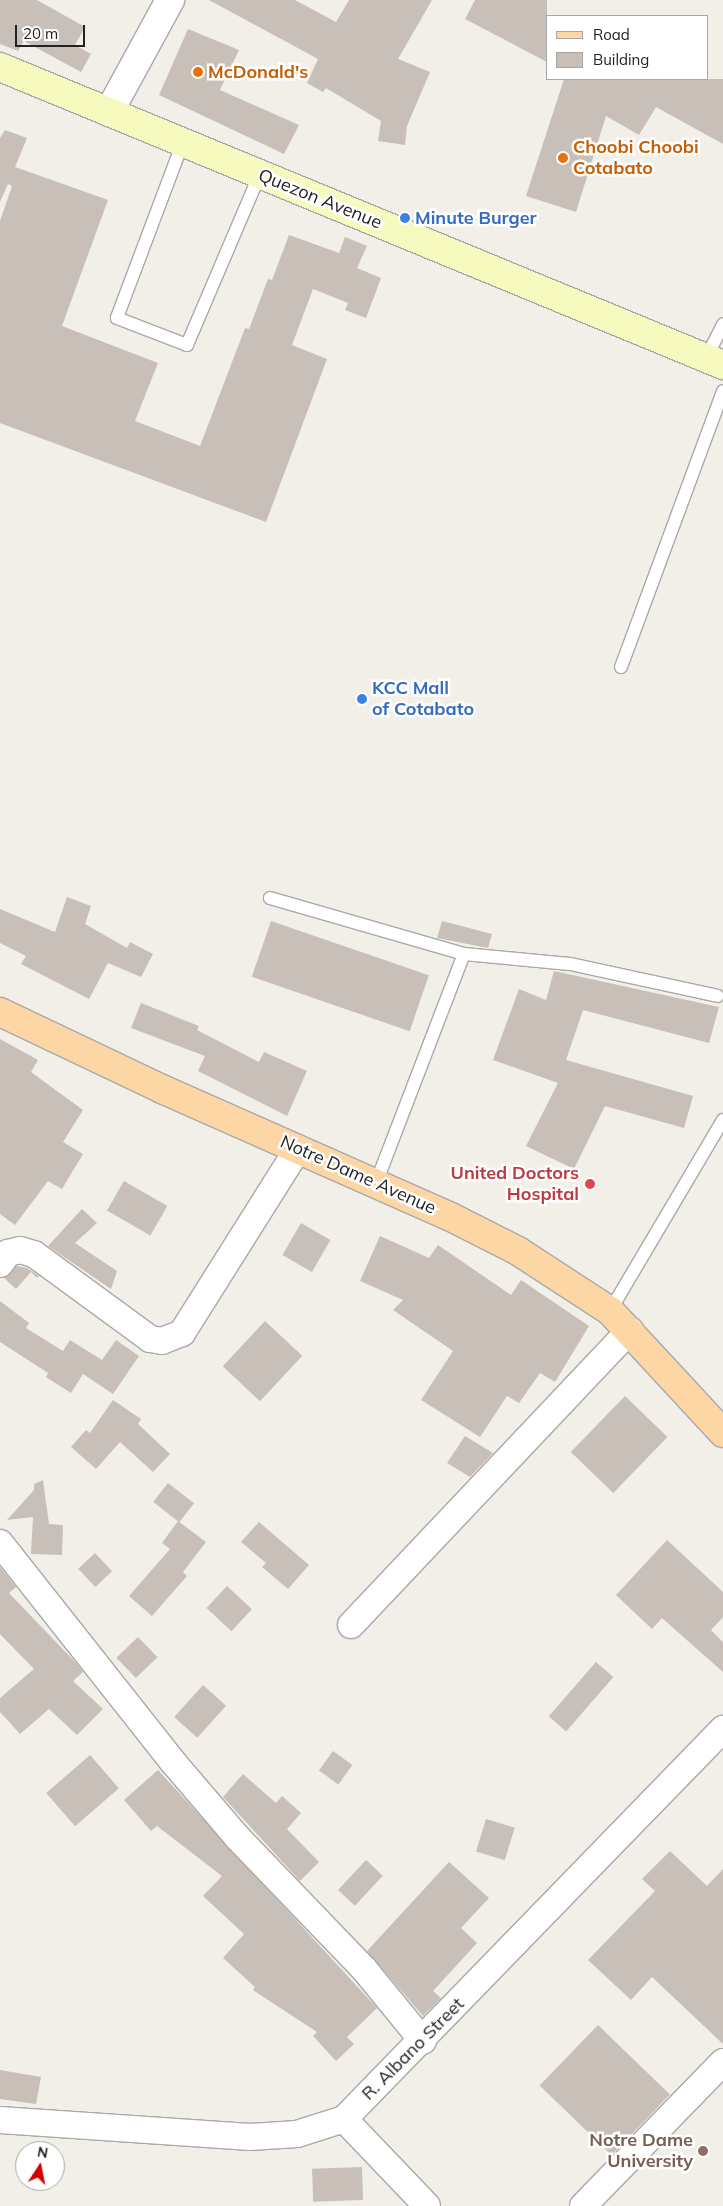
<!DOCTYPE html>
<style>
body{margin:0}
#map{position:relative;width:723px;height:2206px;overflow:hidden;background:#f2efe9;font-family:Mulish,sans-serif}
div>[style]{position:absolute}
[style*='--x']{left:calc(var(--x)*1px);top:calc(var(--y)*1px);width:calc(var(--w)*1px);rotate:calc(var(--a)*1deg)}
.building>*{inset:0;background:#c7bfb8;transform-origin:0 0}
.roads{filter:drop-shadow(1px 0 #a9a9a9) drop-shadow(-1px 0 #a9a9a9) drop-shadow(0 1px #a9a9a9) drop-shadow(0 -1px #a9a9a9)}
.service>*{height:12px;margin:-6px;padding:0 6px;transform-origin:6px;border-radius:6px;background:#fff}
.minor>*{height:26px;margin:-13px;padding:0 13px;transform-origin:13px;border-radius:13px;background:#fff}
.tertiary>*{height:28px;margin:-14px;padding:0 14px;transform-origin:14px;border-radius:14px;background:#fff}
.secondary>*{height:28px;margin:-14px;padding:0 14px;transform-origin:14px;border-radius:14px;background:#f7fabf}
.primary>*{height:28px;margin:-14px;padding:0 14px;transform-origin:14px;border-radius:14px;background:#fcd6a4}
.dots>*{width:14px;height:14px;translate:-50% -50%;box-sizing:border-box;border:2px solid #fff;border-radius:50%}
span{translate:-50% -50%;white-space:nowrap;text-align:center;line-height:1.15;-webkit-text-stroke:5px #fff;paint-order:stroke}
.food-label{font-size:18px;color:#c56008;font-weight:700}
.left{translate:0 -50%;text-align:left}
.street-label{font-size:18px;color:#222}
.shop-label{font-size:18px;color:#366cbe;font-weight:700}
.health-label{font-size:18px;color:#be3a42;font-weight:700}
.right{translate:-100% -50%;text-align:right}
.education-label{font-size:18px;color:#785e54;font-weight:700}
.legend{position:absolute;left:546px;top:15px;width:162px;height:65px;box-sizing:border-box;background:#fff;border:1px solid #a7a7a7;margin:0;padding:6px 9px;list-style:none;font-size:15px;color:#222}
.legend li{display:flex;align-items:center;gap:10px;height:25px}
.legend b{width:25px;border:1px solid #a7a7a7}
.north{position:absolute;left:15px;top:2141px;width:50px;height:50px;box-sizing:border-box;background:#fff;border:1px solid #a7a7a7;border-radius:50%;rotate:11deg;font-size:14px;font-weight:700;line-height:20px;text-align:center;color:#222}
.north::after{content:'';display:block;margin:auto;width:18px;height:22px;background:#d40000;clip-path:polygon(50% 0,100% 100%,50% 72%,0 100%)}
.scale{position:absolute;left:15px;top:25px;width:70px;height:22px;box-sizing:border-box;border:2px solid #222;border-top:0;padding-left:6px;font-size:15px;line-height:18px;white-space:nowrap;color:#222;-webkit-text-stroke:4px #fff;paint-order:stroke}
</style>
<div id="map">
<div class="building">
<i style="clip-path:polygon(0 0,37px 0,85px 27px,75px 45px,91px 54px,81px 72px,24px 41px,18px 51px,0 44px)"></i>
<i style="clip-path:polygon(209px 0,295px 0,336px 22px,349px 0,432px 0,398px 59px,430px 72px,407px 126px,405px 145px,378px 141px,381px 121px,326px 88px,323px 92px,307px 83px,318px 59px)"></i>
<i style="clip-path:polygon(475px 0,547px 0,547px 62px,465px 19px)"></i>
<i style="clip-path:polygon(188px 29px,239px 50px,220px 90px,299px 125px,284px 154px,159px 95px)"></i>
<i style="clip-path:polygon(564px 79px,723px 79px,723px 144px,656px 107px,639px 135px,606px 116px,576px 212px,526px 196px)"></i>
<i style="clip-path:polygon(5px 130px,27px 138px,15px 167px,108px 200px,62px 326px,158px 363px,135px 421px,200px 446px,245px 328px,249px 329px,268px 279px,272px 280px,289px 235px,339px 253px,345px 237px,367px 246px,357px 268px,381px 278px,366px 318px,345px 310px,348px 303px,313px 289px,292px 345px,327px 359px,266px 522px,0 423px,0 221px,12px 186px,8px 184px,0 202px,0 138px)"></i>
<i style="clip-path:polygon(67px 897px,91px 906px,85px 924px,127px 948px,130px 942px,153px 954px,141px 977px,108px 963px,89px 999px,21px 964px,26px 956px,0 943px,0 909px,55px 932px)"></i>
<i style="left:271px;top:921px;width:167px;height:59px;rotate:19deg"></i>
<i style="clip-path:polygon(442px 921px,492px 934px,488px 948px,437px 938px)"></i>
<i style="clip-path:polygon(554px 971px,719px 1007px,709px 1043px,583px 1010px,566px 1060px,693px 1096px,684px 1128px,605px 1106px,574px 1169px,526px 1146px,558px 1083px,493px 1060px,519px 989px,546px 1000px)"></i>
<i style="clip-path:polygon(141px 1003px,199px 1026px,197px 1030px,259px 1062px,264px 1052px,307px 1071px,287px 1116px,198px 1071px,205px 1056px,131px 1028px)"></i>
<i style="clip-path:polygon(0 1039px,38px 1060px,31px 1072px,83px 1110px,63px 1142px,83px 1154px,62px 1189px,48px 1181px,15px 1225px,0 1214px)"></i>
<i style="left:124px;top:1181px;width:50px;height:34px;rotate:30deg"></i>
<i style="clip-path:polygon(82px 1209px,97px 1223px,75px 1243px,117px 1271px,111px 1289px,48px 1246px)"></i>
<i style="left:301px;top:1223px;width:34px;height:37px;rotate:30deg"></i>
<i style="clip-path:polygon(380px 1236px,429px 1258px,438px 1245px,511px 1295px,521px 1280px,589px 1326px,555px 1382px,540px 1373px,519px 1403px,507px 1396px,480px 1437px,421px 1400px,453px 1351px,393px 1310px,403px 1300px,360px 1281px)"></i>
<i style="clip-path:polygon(17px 1266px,27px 1268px,39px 1276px,37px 1278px,31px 1272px,16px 1289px,4px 1278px)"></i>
<i style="clip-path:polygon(0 1301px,29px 1323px,26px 1328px,63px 1351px,70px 1340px,102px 1360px,116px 1340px,139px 1356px,113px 1394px,83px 1374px,71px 1393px,46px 1377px,48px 1373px,0 1342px)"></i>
<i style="left:265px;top:1321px;width:51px;height:62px;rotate:43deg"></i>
<i style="left:625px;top:1396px;width:59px;height:78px;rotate:44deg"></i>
<i style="clip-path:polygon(113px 1400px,141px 1419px,138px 1424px,170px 1454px,153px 1472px,120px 1442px,96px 1469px,71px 1447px,86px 1430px,90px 1433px)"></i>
<i style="clip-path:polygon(465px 1436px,493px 1453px,470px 1477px,447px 1463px)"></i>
<i style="clip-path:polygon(43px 1480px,49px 1524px,63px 1525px,62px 1555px,31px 1554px,33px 1517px,7px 1520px,34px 1490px,34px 1484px)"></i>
<i style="left:168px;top:1483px;width:33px;height:24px;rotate:38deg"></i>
<i style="clip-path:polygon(178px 1521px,206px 1542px,183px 1572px,187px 1576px,152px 1616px,129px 1596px,170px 1549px,162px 1543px)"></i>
<i style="clip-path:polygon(259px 1522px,309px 1565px,288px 1589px,262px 1567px,266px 1563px,241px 1542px)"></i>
<i style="clip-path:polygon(667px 1540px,723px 1592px,723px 1617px,711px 1630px,723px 1642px,723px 1672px,662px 1618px,652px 1629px,616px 1595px)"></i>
<i style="left:95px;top:1553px;width:25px;height:23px;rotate:47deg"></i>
<i style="clip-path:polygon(0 1567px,16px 1587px,9px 1593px,78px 1665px,83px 1672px,73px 1681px,103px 1709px,77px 1735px,49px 1709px,20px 1734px,0 1712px,0 1698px,34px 1669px,0 1634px)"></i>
<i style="left:227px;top:1586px;width:34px;height:30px;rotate:43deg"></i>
<i style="left:138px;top:1637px;width:28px;height:30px;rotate:46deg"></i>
<i style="left:596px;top:1662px;width:23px;height:72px;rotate:41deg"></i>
<i style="left:203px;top:1685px;width:31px;height:43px;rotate:42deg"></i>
<i style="left:333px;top:1751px;width:24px;height:24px;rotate:36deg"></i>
<i style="left:90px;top:1755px;width:44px;height:58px;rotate:49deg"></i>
<i style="clip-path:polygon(158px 1770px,377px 2008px,347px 2037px,354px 2044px,336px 2061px,313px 2036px,317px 2032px,253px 1990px,255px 1987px,223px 1958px,244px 1934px,203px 1896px,222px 1876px,157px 1826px,151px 1831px,124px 1800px)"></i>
<i style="clip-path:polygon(243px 1774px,276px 1803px,282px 1796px,301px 1813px,287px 1829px,319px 1862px,300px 1881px,223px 1797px)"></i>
<i style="left:486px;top:1819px;width:30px;height:34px;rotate:17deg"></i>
<i style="clip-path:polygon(670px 1851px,707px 1886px,723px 1869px,723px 2044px,652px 1977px,631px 2000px,588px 1960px,655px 1891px,642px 1879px)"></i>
<i style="left:366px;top:1860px;width:23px;height:41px;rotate:43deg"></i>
<i style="clip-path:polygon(449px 1862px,489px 1898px,461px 1928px,477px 1943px,433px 1991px,441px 1998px,423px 2016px,367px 1951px)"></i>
<i style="left:598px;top:2025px;width:100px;height:84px;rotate:44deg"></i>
<i style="clip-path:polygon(0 2070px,41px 2077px,36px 2104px,0 2099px)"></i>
<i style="left:362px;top:2167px;width:33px;height:50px;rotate:88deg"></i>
</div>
<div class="roads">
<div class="service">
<i style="--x:183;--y:142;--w:188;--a:110.6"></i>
<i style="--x:117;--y:318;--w:75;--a:21.1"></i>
<i style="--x:187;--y:345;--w:186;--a:-66.9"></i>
<i style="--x:706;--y:358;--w:38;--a:-63"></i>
<i style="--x:621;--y:667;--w:294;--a:-69.7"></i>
<i style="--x:270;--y:898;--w:202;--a:16.1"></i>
<i style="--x:464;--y:954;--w:106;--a:5.4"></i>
<i style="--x:570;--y:964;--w:151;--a:12.2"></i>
<i style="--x:376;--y:1183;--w:245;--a:-69"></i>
<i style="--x:610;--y:1311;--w:222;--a:-59.4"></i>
</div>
<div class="minor">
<i style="--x:0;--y:1264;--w:14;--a:-54"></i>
<i style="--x:8;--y:1253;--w:12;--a:-14"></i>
<i style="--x:20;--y:1250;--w:15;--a:16"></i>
<i style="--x:34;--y:1254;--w:144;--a:36.2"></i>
<i style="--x:150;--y:1339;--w:12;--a:9"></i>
<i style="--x:162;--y:1341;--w:22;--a:-22"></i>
<i style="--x:182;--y:1333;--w:218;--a:-57.8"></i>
<i style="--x:0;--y:1543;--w:279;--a:51.7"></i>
<i style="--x:173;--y:1762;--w:99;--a:49.5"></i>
<i style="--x:237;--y:1837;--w:183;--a:46.1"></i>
<i style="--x:364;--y:1969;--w:93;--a:50.7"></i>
<i style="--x:351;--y:1625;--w:406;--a:-46.6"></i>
<i style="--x:344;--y:2119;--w:120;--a:46.3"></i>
<i style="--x:0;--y:2120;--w:251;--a:3.9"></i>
<i style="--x:250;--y:2137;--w:47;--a:-3.7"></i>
<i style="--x:297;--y:2134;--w:49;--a:-17.7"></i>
<i style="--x:344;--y:2119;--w:544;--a:-45.82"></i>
<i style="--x:583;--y:2206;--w:201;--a:-45.8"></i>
</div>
<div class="tertiary">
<i style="--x:109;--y:112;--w:128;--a:-61.4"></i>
</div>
<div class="secondary">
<i style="--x:0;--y:67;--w:782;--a:22.4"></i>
</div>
<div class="primary">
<i style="--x:0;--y:1012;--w:179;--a:25.4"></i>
<i style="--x:162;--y:1089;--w:314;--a:23.9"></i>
<i style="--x:449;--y:1216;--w:77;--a:26.9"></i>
<i style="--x:518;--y:1251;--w:110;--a:33.1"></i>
<i style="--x:610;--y:1311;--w:166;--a:47.2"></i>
</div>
</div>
<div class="dots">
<i style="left:198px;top:72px;background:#e8710a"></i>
<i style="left:563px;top:158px;background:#e8710a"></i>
<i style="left:405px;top:218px;background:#3f7fe0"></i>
<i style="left:362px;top:699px;background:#3f7fe0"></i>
<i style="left:590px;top:1184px;background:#e0444e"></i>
<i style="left:703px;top:2151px;background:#8d6e63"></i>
</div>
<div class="food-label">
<span class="left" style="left:208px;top:72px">McDonald's</span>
<span class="left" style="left:573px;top:158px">Choobi Choobi<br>Cotabato</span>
</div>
<div class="street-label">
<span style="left:320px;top:199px;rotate:22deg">Quezon Avenue</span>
<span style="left:358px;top:1175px;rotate:24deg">Notre Dame Avenue</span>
<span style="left:413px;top:2049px;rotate:-45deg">R. Albano Street</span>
</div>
<div class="shop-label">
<span class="left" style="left:415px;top:218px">Minute Burger</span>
<span class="left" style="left:372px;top:699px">KCC Mall<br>of Cotabato</span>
</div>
<div class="health-label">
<span class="right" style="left:579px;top:1184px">United Doctors<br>Hospital</span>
</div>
<div class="education-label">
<span class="right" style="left:693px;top:2151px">Notre Dame<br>University</span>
</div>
<ul class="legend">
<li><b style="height:6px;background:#fcd6a4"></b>Road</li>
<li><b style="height:14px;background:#c7bfb8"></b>Building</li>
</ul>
<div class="north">N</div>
<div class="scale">20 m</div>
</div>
